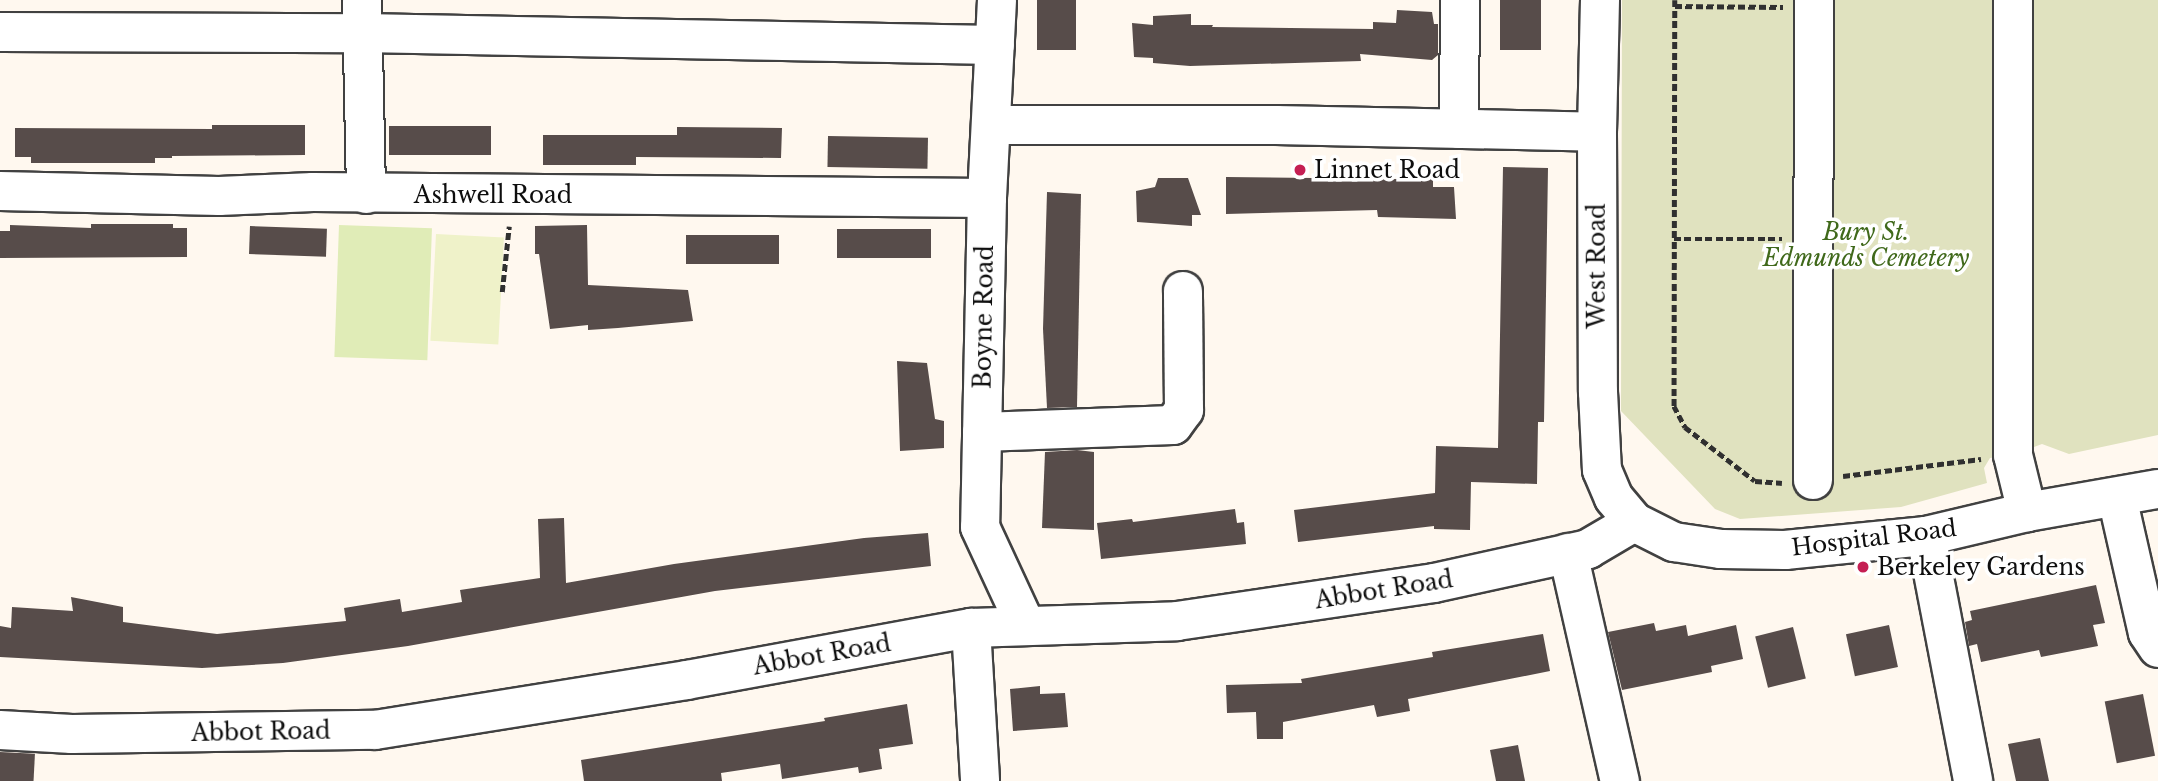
<!DOCTYPE html>
<style>
body{margin:0}
#map{position:relative;width:2158px;height:781px;overflow:hidden;background:#fff8ef;font-family:"Libre Baskerville",serif}
div>[style]{position:absolute}
[style*='--x']{left:calc(var(--x)*1px);top:calc(var(--y)*1px);width:calc(var(--w)*1px);rotate:calc(var(--a)*1deg)}
.green>*{inset:0;background:#e0ecb7;transform-origin:0 0}
.cemetery>*{inset:0;background:#e0e2bf}
.pitch>*{inset:0;background:#eff2c9;transform-origin:0 0}
.building>*{inset:0;background:#574c4a;transform-origin:0 0}
.path>*{height:4.5px;margin-top:-2.25px;transform-origin:0;background:repeating-linear-gradient(90deg,#303030 0 7px,transparent 0 10.5px)}
.roads{filter:drop-shadow(2px 0 #414141) drop-shadow(-2px 0 #414141) drop-shadow(0 2px #414141) drop-shadow(0 -2px #414141)}
.minor>*{height:38px;margin:-19px;padding:0 19px;transform-origin:19px;border-radius:19px;background:#fff}
.dots>*{width:19px;height:19px;translate:-50% -50%;box-sizing:border-box;border:4px solid #fff;border-radius:50%}
span{translate:-50% -50%;white-space:nowrap;text-align:center;line-height:1.15;-webkit-text-stroke:7px #fff;paint-order:stroke}
.poi-label{font-size:23px;color:#0e0e0e}
.left{translate:0 -50%;text-align:left}
.street-label{font-size:23px;color:#0e0e0e}
.park-label{font-size:23px;color:#40691b;font-style:italic}
</style>
<div id="map">
<div class="green">
<i style="left:339px;top:225px;width:93px;height:132px;rotate:2deg"></i>
</div>
<div class="cemetery">
<i style="clip-path:polygon(1622px 0,2158px 0,2158px 435px,2069px 454px,2042px 444px,2013px 455px,1990px 458px,1984px 468px,1987px 483px,1901px 507px,1740px 519px,1715px 509px,1621px 411px)"></i>
</div>
<div class="pitch">
<i style="left:436px;top:234px;width:68px;height:107px;rotate:3deg"></i>
</div>
<div class="building">
<i style="left:1037px;top:0;width:39px;height:50px"></i>
<i style="left:1500px;top:0;width:41px;height:50px"></i>
<i style="clip-path:polygon(1397px 10px,1432px 12px,1434px 24px,1438px 24px,1438px 55px,1432px 60px,1360px 54px,1361px 61px,1190px 66px,1153px 63px,1153px 58px,1134px 57px,1132px 23px,1153px 25px,1153px 16px,1191px 14px,1191px 25px,1213px 25px,1212px 27px,1373px 29px,1373px 22px,1396px 23px)"></i>
<i style="clip-path:polygon(212px 125px,305px 125px,305px 155px,172px 156px,172px 158px,155px 158px,155px 163px,31px 163px,31px 157px,15px 157px,15px 128px,212px 129px)"></i>
<i style="left:389px;top:126px;width:102px;height:29px"></i>
<i style="clip-path:polygon(677px 127px,782px 128px,781px 158px,636px 157px,636px 165px,543px 165px,543px 135px,677px 135px)"></i>
<i style="left:828px;top:136px;width:100px;height:31px;rotate:1deg"></i>
<i style="clip-path:polygon(1503px 167px,1548px 168px,1544px 422px,1538px 422px,1537px 484px,1471px 482px,1470px 530px,1434px 529px,1434px 526px,1298px 542px,1294px 510px,1435px 493px,1436px 446px,1498px 448px)"></i>
<i style="clip-path:polygon(1398px 175px,1433px 175px,1433px 187px,1454px 187px,1456px 219px,1378px 217px,1377px 210px,1226px 214px,1226px 177px,1398px 179px)"></i>
<i style="clip-path:polygon(1158px 178px,1188px 178px,1201px 215px,1192px 215px,1192px 226px,1137px 222px,1136px 191px,1155px 187px)"></i>
<i style="clip-path:polygon(1047px 192px,1081px 194px,1077px 407px,1047px 408px,1043px 329px)"></i>
<i style="clip-path:polygon(91px 224px,173px 224px,173px 228px,187px 228px,187px 257px,0 258px,0 231px,10px 231px,10px 225px,91px 228px)"></i>
<i style="clip-path:polygon(587px 225px,588px 285px,688px 290px,693px 321px,618px 328px,588px 330px,588px 325px,550px 329px,539px 254px,535px 254px,535px 226px)"></i>
<i style="left:250px;top:226px;width:77px;height:28px;rotate:2deg"></i>
<i style="left:837px;top:229px;width:94px;height:29px"></i>
<i style="left:686px;top:235px;width:93px;height:29px"></i>
<i style="clip-path:polygon(897px 361px,927px 363px,935px 419px,944px 421px,944px 448px,900px 451px)"></i>
<i style="clip-path:polygon(1077px 450px,1094px 452px,1094px 530px,1042px 528px,1045px 452px)"></i>
<i style="clip-path:polygon(1235px 509px,1237px 523px,1244px 522px,1246px 544px,1101px 559px,1097px 523px,1132px 519px,1133px 522px)"></i>
<i style="clip-path:polygon(564px 518px,566px 583px,674px 564px,864px 538px,928px 533px,931px 566px,715px 591px,408px 646px,283px 663px,202px 668px,0 657px,0 626px,11px 628px,12px 607px,73px 611px,71px 597px,123px 607px,123px 622px,217px 634px,346px 621px,344px 608px,400px 599px,402px 612px,462px 602px,460px 590px,540px 578px,538px 519px)"></i>
<i style="clip-path:polygon(2096px 585px,2105px 623px,2093px 625px,2098px 646px,2041px 657px,2039px 650px,1981px 662px,1977px 644px,1969px 646px,1965px 622px,1972px 620px,1970px 611px)"></i>
<i style="clip-path:polygon(1654px 623px,1656px 631px,1686px 625px,1688px 636px,1736px 625px,1743px 659px,1711px 666px,1712px 672px,1622px 690px,1608px 632px)"></i>
<i style="left:1889px;top:625px;width:43px;height:44px;rotate:78deg"></i>
<i style="left:1793px;top:627px;width:53px;height:39px;rotate:76deg"></i>
<i style="clip-path:polygon(1543px 634px,1550px 671px,1408px 699px,1410px 711px,1377px 717px,1374px 705px,1283px 722px,1283px 739px,1257px 739px,1256px 712px,1227px 713px,1226px 685px,1302px 683px,1301px 679px,1433px 657px,1432px 652px)"></i>
<i style="clip-path:polygon(1040px 686px,1040px 694px,1065px 693px,1068px 727px,1013px 731px,1010px 689px)"></i>
<i style="left:2143px;top:694px;width:63px;height:39px;rotate:79deg"></i>
<i style="clip-path:polygon(907px 704px,913px 744px,879px 749px,882px 769px,859px 773px,858px 767px,782px 779px,780px 764px,721px 773px,722px 781px,584px 781px,581px 760px,825px 721px,824px 718px)"></i>
<i style="clip-path:polygon(2040px 738px,2049px 781px,2016px 781px,2008px 744px)"></i>
<i style="clip-path:polygon(1518px 745px,1525px 781px,1496px 781px,1490px 750px)"></i>
<i style="left:0;top:752px;width:35px;height:29px;rotate:3deg"></i>
</div>
<div class="path">
<i style="--x:1675;--y:0;--w:406;--a:90.1"></i>
<i style="--x:1674;--y:406;--w:24;--a:62"></i>
<i style="--x:1685;--y:427;--w:88;--a:37.6"></i>
<i style="--x:1755;--y:481;--w:27;--a:4"></i>
<i style="--x:1675;--y:6;--w:108;--a:0.5"></i>
<i style="--x:1674;--y:239;--w:108;--a:0"></i>
<i style="--x:502;--y:292;--w:66;--a:-83.9"></i>
<i style="--x:1843;--y:476;--w:139;--a:-7"></i>
</div>
<div class="roads">
<div class="minor">
<i style="--x:362;--y:0;--w:194;--a:88.8"></i>
<i style="--x:997;--y:0;--w:198;--a:92.9"></i>
<i style="--x:987;--y:198;--w:329;--a:91.2"></i>
<i style="--x:980;--y:527;--w:107;--a:65.1"></i>
<i style="--x:1600;--y:0;--w:132;--a:91.3"></i>
<i style="--x:1597;--y:132;--w:260;--a:89.8"></i>
<i style="--x:1598;--y:392;--w:78;--a:87.1"></i>
<i style="--x:1602;--y:470;--w:30;--a:67"></i>
<i style="--x:1614;--y:498;--w:31;--a:50"></i>
<i style="--x:1634;--y:522;--w:45;--a:26.6"></i>
<i style="--x:1674;--y:542;--w:48;--a:8.5"></i>
<i style="--x:1721;--y:549;--w:64;--a:0.9"></i>
<i style="--x:1785;--y:550;--w:142;--a:-5.7"></i>
<i style="--x:1926;--y:536;--w:104;--a:-13.4"></i>
<i style="--x:2027;--y:512;--w:133;--a:-10"></i>
<i style="--x:2013;--y:0;--w:455;--a:90"></i>
<i style="--x:2013;--y:455;--w:59;--a:76.2"></i>
<i style="--x:0;--y:32;--w:363;--a:0.2"></i>
<i style="--x:363;--y:33;--w:632;--a:1.09"></i>
<i style="--x:992;--y:125;--w:284;--a:0"></i>
<i style="--x:1276;--y:125;--w:321;--a:1.2"></i>
<i style="--x:1459;--y:129;--w:129;--a:-89.6"></i>
<i style="--x:0;--y:191;--w:219;--a:1.3"></i>
<i style="--x:219;--y:196;--w:94;--a:-2.4"></i>
<i style="--x:313;--y:192;--w:674;--a:0.51"></i>
<i style="--x:982;--y:432;--w:191;--a:-2.1"></i>
<i style="--x:1173;--y:425;--w:19;--a:-54"></i>
<i style="--x:1184;--y:410;--w:119;--a:-90.5"></i>
<i style="--x:1813;--y:480;--w:480;--a:-89.9"></i>
<i style="--x:2117;--y:497;--w:139;--a:77.2"></i>
<i style="--x:2148;--y:633;--w:18;--a:56"></i>
<i style="--x:1926;--y:536;--w:249;--a:79.1"></i>
<i style="--x:1568;--y:553;--w:234;--a:77.2"></i>
<i style="--x:971;--y:628;--w:153;--a:86.6"></i>
<i style="--x:0;--y:730;--w:72;--a:3.2"></i>
<i style="--x:72;--y:734;--w:303;--a:-0.8"></i>
<i style="--x:375;--y:730;--w:316;--a:-9.1"></i>
<i style="--x:687;--y:680;--w:289;--a:-10.4"></i>
<i style="--x:971;--y:628;--w:206;--a:-1.9"></i>
<i style="--x:1177;--y:621;--w:260;--a:-8.4"></i>
<i style="--x:1434;--y:583;--w:158;--a:-12.4"></i>
<i style="--x:1588;--y:549;--w:53;--a:-30.4"></i>
</div>
</div>
<div class="dots">
<i style="left:1300px;top:170px;background:#c51f53"></i>
<i style="left:1863px;top:567px;background:#c51f53"></i>
</div>
<div class="poi-label">
<span class="left" style="left:1314px;top:170px">Linnet Road</span>
<span class="left" style="left:1877px;top:567px">Berkeley Gardens</span>
</div>
<div class="street-label">
<span style="left:493px;top:195px">Ashwell Road</span>
<span style="left:1597px;top:266px;rotate:-90deg">West Road</span>
<span style="left:984px;top:317px;rotate:-89deg">Boyne Road</span>
<span style="left:1874px;top:538px;rotate:-7deg">Hospital Road</span>
<span style="left:1384px;top:590px;rotate:-9deg">Abbot Road</span>
<span style="left:822px;top:655px;rotate:-10deg">Abbot Road</span>
<span style="left:261px;top:732px;rotate:-1deg">Abbot Road</span>
</div>
<div class="park-label">
<span style="left:1866px;top:245px">Bury St.<br>Edmunds Cemetery</span>
</div>
</div>
